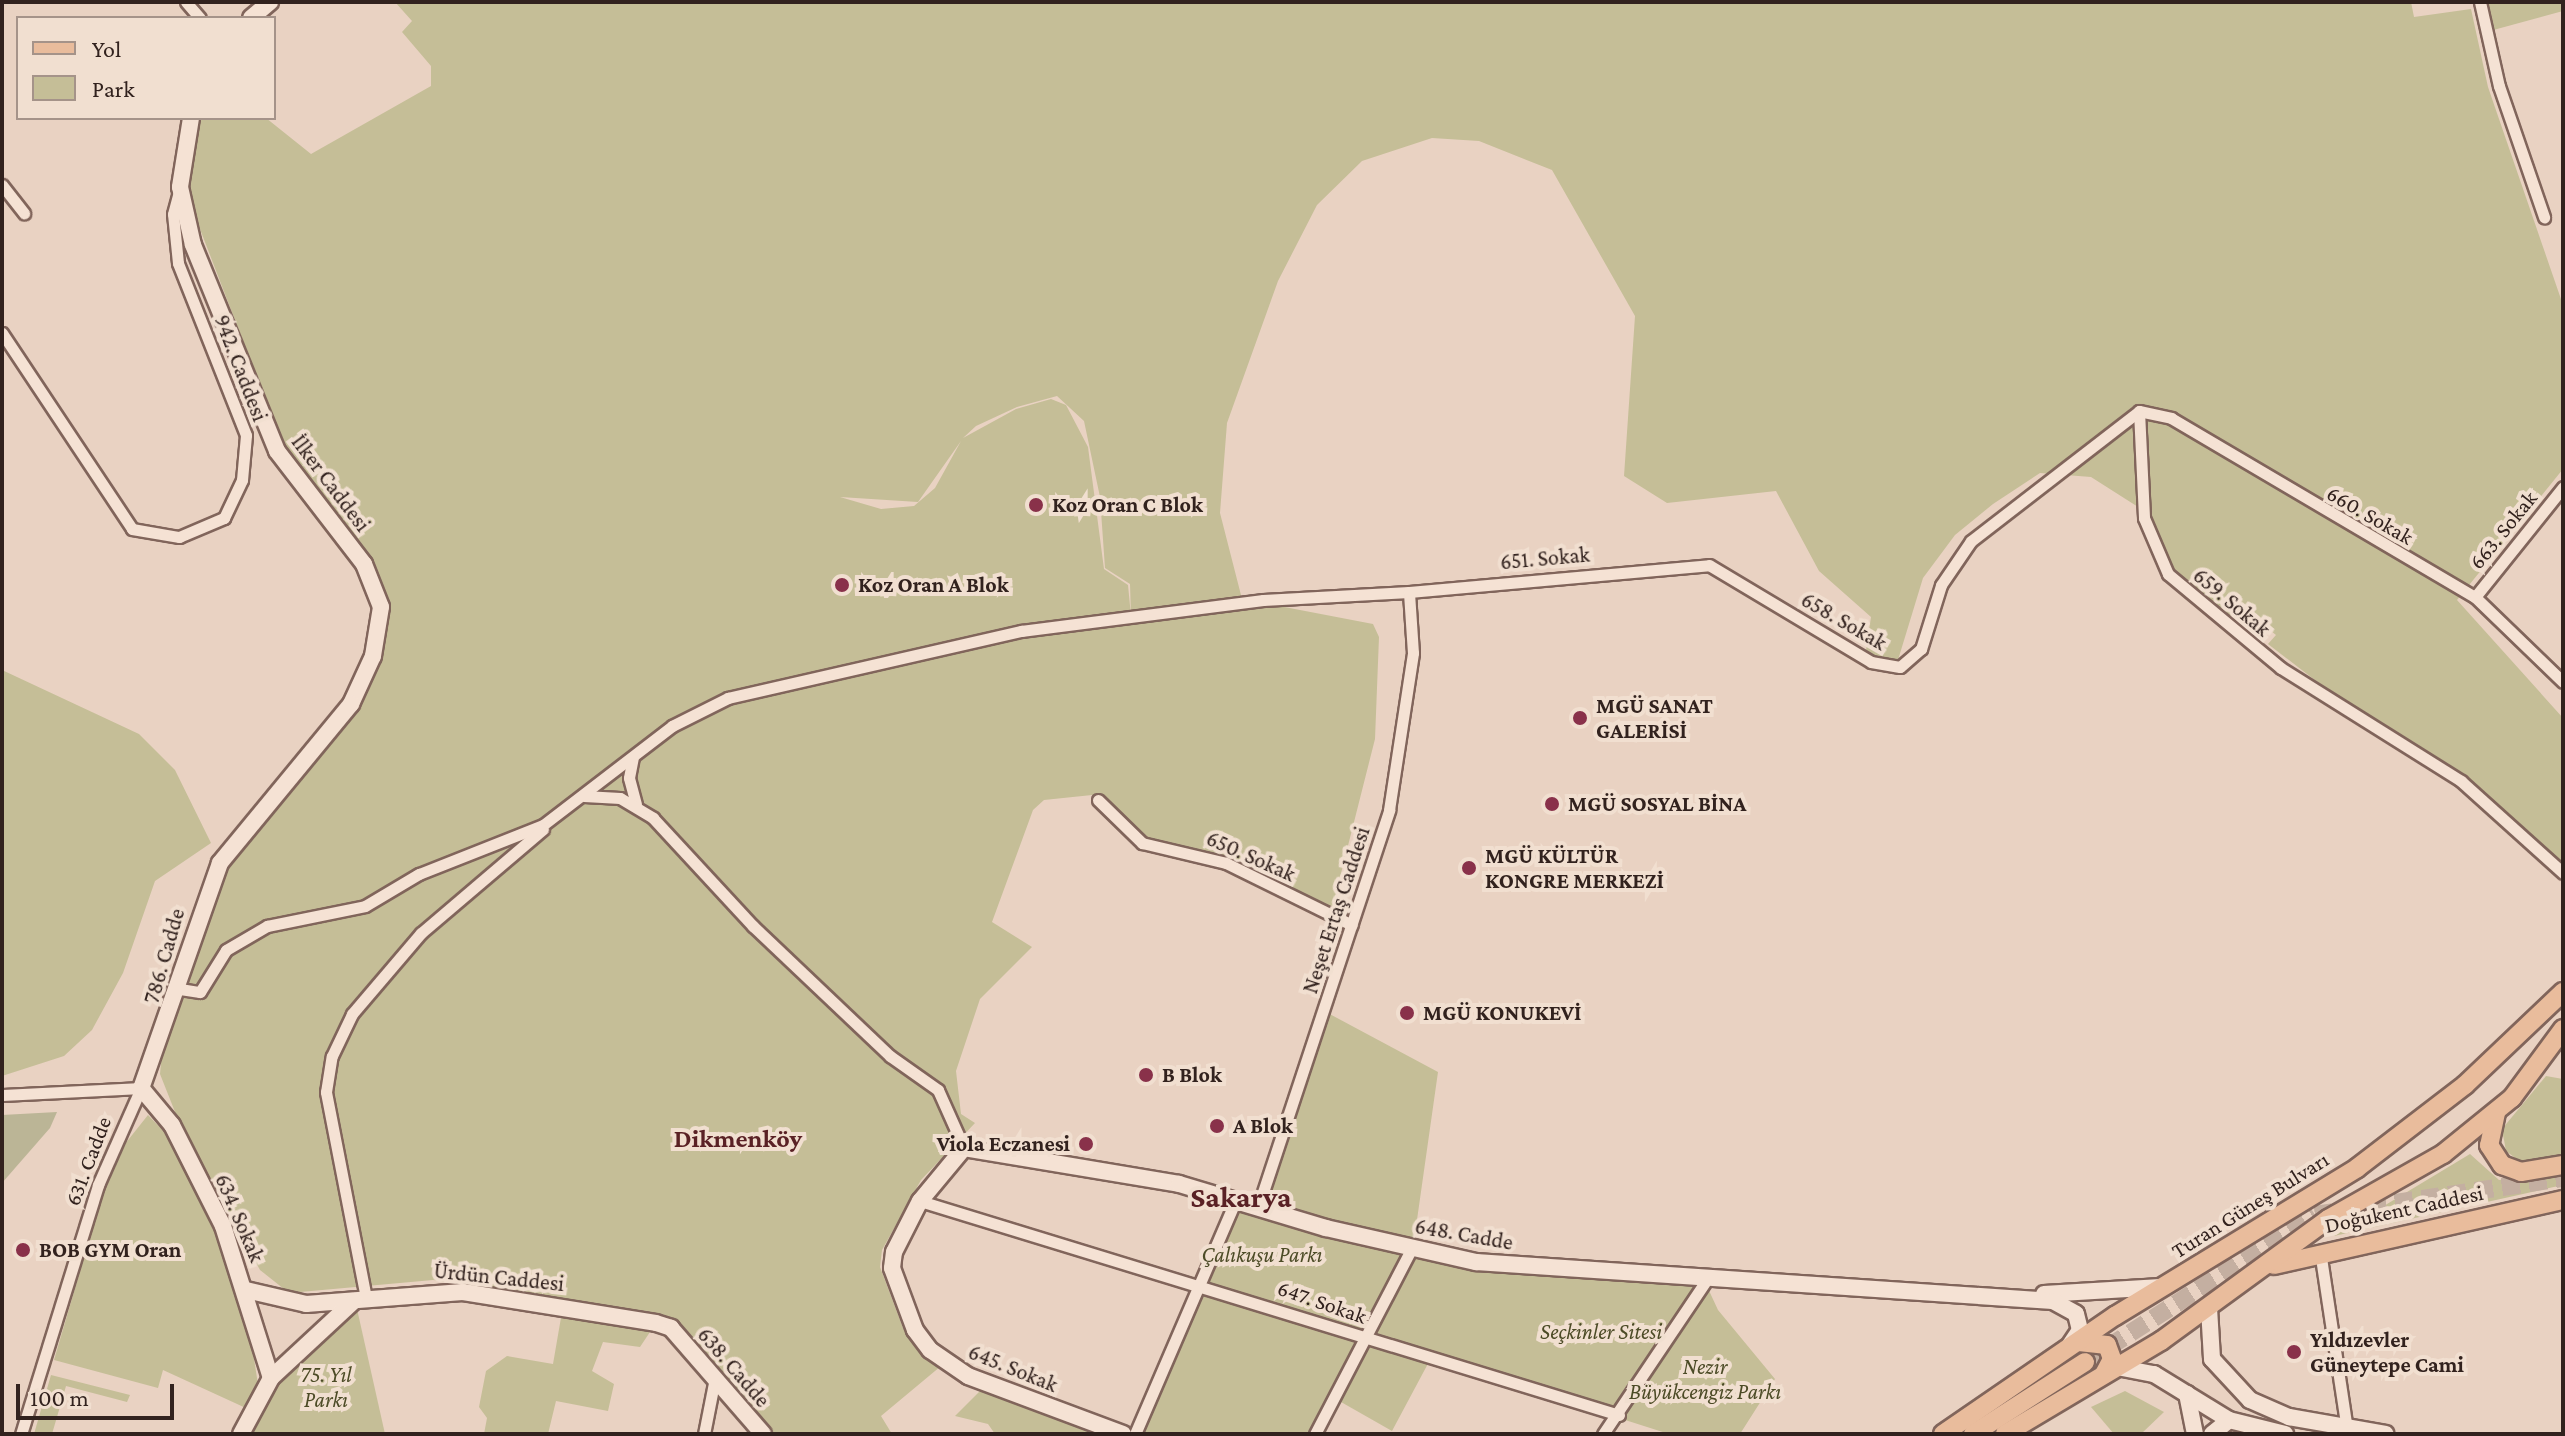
<!DOCTYPE html>
<meta charset="utf-8">
<style>
body{margin:0}
#map{position:relative;width:2565px;height:1436px;overflow:hidden;background:#e9d2c2;font-family:"Crimson Pro",serif}
div>[style]{position:absolute}
[style*='--x']{left:calc(var(--x)*1px);top:calc(var(--y)*1px);width:calc(var(--w)*1px);rotate:calc(var(--a)*1deg)}
.green>*{inset:0;background:#c5be97}
.cemetery>*{inset:0;background:#bbb596}
.primary-tunnel>*{height:18px;margin-top:-9px;transform-origin:0;background:repeating-linear-gradient(90deg,#c4afa1 0 18px,transparent 0 27px)}
.roads{filter:drop-shadow(2px 0 #81655b) drop-shadow(-2px 0 #81655b) drop-shadow(0 2px #81655b) drop-shadow(0 -2px #81655b)}
.street>*{height:11px;margin:-5.5px;padding:0 5.5px;transform-origin:5.5px;border-radius:5.5px;background:#f5e2d4}
.secondary>*{height:16px;margin:-8px;padding:0 8px;transform-origin:8px;border-radius:8px;background:#f5e2d4}
.primary>*{height:18px;margin:-9px;padding:0 9px;transform-origin:9px;border-radius:9px;background:#e9bc9c}
.dots>*{width:22px;height:22px;translate:-50% -50%;box-sizing:border-box;border:4px solid #f1dfd0;border-radius:50%}
span{translate:-50% -50%;white-space:nowrap;text-align:center;line-height:1.15;-webkit-text-stroke:8px #f1dfd0;paint-order:stroke}
.street-label{font-size:22px;color:#32221e}
.poi-label{font-size:22px;color:#32221e;font-weight:700}
.left{translate:0 -50%;text-align:left}
.right{translate:-100% -50%;text-align:right}
.park-label{font-size:22px;color:#4c4b26;font-style:italic}
.quarter-label{font-size:26px;color:#5a2125;font-weight:700}
.district-label{font-size:30px;color:#5a2125;font-weight:700}
.frame{position:absolute;inset:0;border:4px solid #32221e;pointer-events:none}
.legend{position:absolute;left:16px;top:16px;width:260px;height:104px;box-sizing:border-box;background:#f1dfd0;border:2px solid #a59389;margin:0;padding:10px 14px;list-style:none;font-size:24px;color:#32221e}
.legend li{display:flex;align-items:center;gap:16px;height:40px}
.legend b{width:40px;border:2px solid #a59389}
.scale{position:absolute;left:16px;top:1384px;width:158px;height:36px;box-sizing:border-box;border:4px solid #32221e;border-top:0;padding-left:10px;font-size:24px;line-height:28px;white-space:nowrap;color:#32221e;-webkit-text-stroke:6px #f1dfd0;paint-order:stroke}
</style>
<div id="map">
<div class="green">
<i style="clip-path:polygon(evenodd,395px 2px,2411px 2px,2414px 17px,2471px 9px,2488px 87px,2563px 305px,2563px 469px,2457px 600px,2563px 718px,2563px 867px,2440px 760px,2342px 701px,2268px 644px,2276px 635px,2265px 626px,2256px 636px,2168px 568px,2146px 512px,2091px 477px,2040px 473px,1993px 504px,1955px 535px,1923px 578px,1898px 660px,1865px 657px,1871px 617px,1819px 571px,1776px 491px,1667px 503px,1624px 476px,1635px 316px,1552px 170px,1479px 141px,1432px 138px,1362px 161px,1317px 205px,1278px 281px,1227px 423px,1220px 513px,1242px 599px,1373px 624px,1379px 637px,1375px 739px,1332px 909px,1221px 858px,1137px 838px,1092px 795px,1044px 800px,1033px 810px,992px 922px,1032px 947px,980px 999px,956px 1071px,961px 1114px,975px 1123px,921px 1180px,882px 1250px,880px 1267px,903px 1328px,941px 1366px,881px 1416px,892px 1434px,774px 1434px,663px 1319px,634px 1311px,433px 1280px,289px 1293px,260px 1270px,179px 1122px,160px 1074px,162px 1052px,220px 876px,354px 705px,381px 599px,291px 466px,185px 190px,193px 118px,266px 118px,311px 154px,431px 86px,431px 66px,402px 32px,412px 21px,395px 2px,1057px 396px,1084px 421px,1100px 497px,1105px 568px,1130px 584px,1131px 616px,1128px 585px,1104px 569px,1088px 447px,1066px 405px,1051px 399px,1016px 409px,963px 438px,976px 426px,1017px 407px,1057px 396px,395px 2px,961px 441px,935px 488px,914px 506px,881px 509px,840px 497px,918px 502px,961px 441px)"></i>
<i style="clip-path:polygon(2480px 2px,2563px 2px,2563px 11px,2486px 32px)"></i>
<i style="clip-path:polygon(2px 670px,139px 734px,175px 770px,211px 843px,155px 881px,123px 973px,92px 1030px,64px 1056px,2px 1076px)"></i>
<i style="clip-path:polygon(1324px 1011px,1438px 1072px,1413px 1248px,1705px 1282px,1718px 1310px,1775px 1379px,1740px 1434px,1669px 1434px,1431px 1358px,1392px 1431px,1334px 1398px,1315px 1434px,1135px 1434px,1236px 1200px,1258px 1207px)"></i>
<i style="clip-path:polygon(2546px 1076px,2563px 1079px,2563px 1157px,2522px 1163px,2506px 1151px,2502px 1129px)"></i>
<i style="clip-path:polygon(148px 1115px,168px 1136px,216px 1229px,251px 1339px,259px 1391px,248px 1409px,163px 1370px,158px 1388px,54px 1360px,113px 1159px)"></i>
<i style="clip-path:polygon(2470px 1154px,2499px 1180px,2563px 1172px,2563px 1185px,2334px 1236px)"></i>
<i style="clip-path:polygon(355px 1300px,385px 1434px,241px 1434px,271px 1378px)"></i>
<i style="clip-path:polygon(563px 1306px,656px 1323px,640px 1347px,603px 1342px,592px 1371px,614px 1384px,608px 1411px,556px 1401px,548px 1434px,484px 1434px,487px 1418px,479px 1407px,486px 1371px,507px 1356px,553px 1364px)"></i>
<i style="clip-path:polygon(51px 1375px,130px 1395px,127px 1402px,66px 1386px,52px 1434px,34px 1434px)"></i>
<i style="clip-path:polygon(987px 1384px,1123px 1434px,995px 1434px,988px 1424px,955px 1416px)"></i>
<i style="clip-path:polygon(2125px 1391px,2164px 1412px,2141px 1434px,2114px 1434px,2091px 1407px)"></i>
</div>
<div class="cemetery">
<i style="clip-path:polygon(57px 1112px,50px 1128px,2px 1183px,2px 1115px)"></i>
</div>
<div class="primary-tunnel">
<i style="--x:2085;--y:1362;--w:273;--a:-32.6"></i>
<i style="--x:2315;--y:1215;--w:251;--a:-8.5"></i>
</div>
<div class="roads">
<div class="street">
<i style="--x:186;--y:2;--w:21;--a:49"></i>
<i style="--x:2480;--y:2;--w:86;--a:77.3"></i>
<i style="--x:2499;--y:86;--w:139;--a:71"></i>
<i style="--x:2;--y:185;--w:36;--a:52"></i>
<i style="--x:2;--y:333;--w:235;--a:56.4"></i>
<i style="--x:132;--y:529;--w:48;--a:9.7"></i>
<i style="--x:179;--y:537;--w:49;--a:-22.9"></i>
<i style="--x:224;--y:518;--w:42;--a:-64.7"></i>
<i style="--x:242;--y:480;--w:45;--a:-84.9"></i>
<i style="--x:246;--y:435;--w:185;--a:-111.6"></i>
<i style="--x:178;--y:263;--w:49;--a:-95.8"></i>
<i style="--x:173;--y:214;--w:28;--a:-75"></i>
<i style="--x:2139;--y:411;--w:107;--a:87.3"></i>
<i style="--x:2144;--y:518;--w:61;--a:66.8"></i>
<i style="--x:2168;--y:574;--w:147;--a:39.8"></i>
<i style="--x:2281;--y:668;--w:213;--a:32.1"></i>
<i style="--x:2461;--y:781;--w:137;--a:42"></i>
<i style="--x:2139;--y:411;--w:33;--a:12"></i>
<i style="--x:2171;--y:418;--w:353;--a:30.5"></i>
<i style="--x:2475;--y:597;--w:122;--a:44"></i>
<i style="--x:2475;--y:597;--w:141;--a:-51.3"></i>
<i style="--x:633;--y:757;--w:21;--a:101"></i>
<i style="--x:629;--y:778;--w:27;--a:75"></i>
<i style="--x:584;--y:796;--w:36;--a:3"></i>
<i style="--x:620;--y:798;--w:39;--a:31"></i>
<i style="--x:653;--y:818;--w:147;--a:47.2"></i>
<i style="--x:753;--y:926;--w:189;--a:43.5"></i>
<i style="--x:890;--y:1056;--w:59;--a:35.3"></i>
<i style="--x:938;--y:1090;--w:64;--a:65.9"></i>
<i style="--x:1098;--y:800;--w:62;--a:44.3"></i>
<i style="--x:1142;--y:843;--w:86;--a:13.4"></i>
<i style="--x:1226;--y:863;--w:140;--a:26.2"></i>
<i style="--x:180;--y:989;--w:20;--a:9"></i>
<i style="--x:200;--y:992;--w:49;--a:-58.2"></i>
<i style="--x:226;--y:950;--w:48;--a:-30.3"></i>
<i style="--x:267;--y:926;--w:100;--a:-11.5"></i>
<i style="--x:365;--y:906;--w:63;--a:-30.7"></i>
<i style="--x:419;--y:874;--w:133;--a:-21.6"></i>
<i style="--x:543;--y:825;--w:163;--a:-37.5"></i>
<i style="--x:672;--y:726;--w:63;--a:-26.6"></i>
<i style="--x:728;--y:698;--w:301;--a:-12.9"></i>
<i style="--x:1021;--y:631;--w:244;--a:-7.3"></i>
<i style="--x:1263;--y:600;--w:146;--a:-3.1"></i>
<i style="--x:2;--y:1095;--w:139;--a:-2.9"></i>
<i style="--x:920;--y:1201;--w:731;--a:17.02"></i>
<i style="--x:1258;--y:1207;--w:418;--a:-71.7"></i>
<i style="--x:1389;--y:810;--w:159;--a:-81.3"></i>
<i style="--x:1413;--y:653;--w:61;--a:-93.8"></i>
<i style="--x:1409;--y:592;--w:301;--a:-5.1"></i>
<i style="--x:1709;--y:565;--w:189;--a:30.9"></i>
<i style="--x:1871;--y:662;--w:29;--a:10"></i>
<i style="--x:1900;--y:667;--w:28;--a:-41"></i>
<i style="--x:1921;--y:649;--w:67;--a:-72.6"></i>
<i style="--x:1941;--y:585;--w:53;--a:-55.7"></i>
<i style="--x:1971;--y:541;--w:212;--a:-37.7"></i>
<i style="--x:2320;--y:1251;--w:180;--a:81.4"></i>
<i style="--x:366;--y:1298;--w:210;--a:-101"></i>
<i style="--x:326;--y:1092;--w:36;--a:-81"></i>
<i style="--x:332;--y:1056;--w:47;--a:-64.5"></i>
<i style="--x:352;--y:1014;--w:106;--a:-49.6"></i>
<i style="--x:421;--y:933;--w:160;--a:-40.4"></i>
<i style="--x:21;--y:1434;--w:261;--a:-72.8"></i>
<i style="--x:98;--y:1185;--w:106;--a:-66.1"></i>
<i style="--x:704;--y:1434;--w:52;--a:-78.9"></i>
<i style="--x:1135;--y:1434;--w:255;--a:-66.7"></i>
<i style="--x:1315;--y:1434;--w:210;--a:-62.5"></i>
<i style="--x:1603;--y:1434;--w:183;--a:-56.1"></i>
</div>
<div class="secondary">
<i style="--x:251;--y:18;--w:25;--a:-40"></i>
<i style="--x:191;--y:118;--w:70;--a:99.1"></i>
<i style="--x:180;--y:187;--w:59;--a:77.4"></i>
<i style="--x:193;--y:245;--w:222;--a:67.8"></i>
<i style="--x:277;--y:451;--w:143;--a:52.4"></i>
<i style="--x:364;--y:564;--w:46;--a:68.4"></i>
<i style="--x:381;--y:607;--w:50;--a:99.3"></i>
<i style="--x:373;--y:656;--w:53;--a:114.6"></i>
<i style="--x:351;--y:704;--w:206;--a:129.5"></i>
<i style="--x:220;--y:863;--w:238;--a:109.3"></i>
<i style="--x:141;--y:1088;--w:48;--a:50"></i>
<i style="--x:172;--y:1125;--w:113;--a:63.2"></i>
<i style="--x:223;--y:1226;--w:159;--a:72.5"></i>
<i style="--x:246;--y:1290;--w:62;--a:13.1"></i>
<i style="--x:306;--y:1304;--w:157;--a:-4.4"></i>
<i style="--x:463;--y:1292;--w:195;--a:9.1"></i>
<i style="--x:656;--y:1323;--w:16;--a:18"></i>
<i style="--x:671;--y:1328;--w:140;--a:49"></i>
<i style="--x:2044;--y:1294;--w:117;--a:-3.4"></i>
<i style="--x:2209;--y:1308;--w:51;--a:86.6"></i>
<i style="--x:2212;--y:1359;--w:56;--a:47.2"></i>
<i style="--x:2250;--y:1400;--w:43;--a:23.6"></i>
<i style="--x:2289;--y:1417;--w:98;--a:9.9"></i>
<i style="--x:2117;--y:1367;--w:38;--a:11"></i>
<i style="--x:2154;--y:1374;--w:88;--a:31.5"></i>
<i style="--x:2229;--y:1420;--w:58;--a:14"></i>
<i style="--x:2187;--y:1394;--w:41;--a:78.7"></i>
<i style="--x:241;--y:1434;--w:64;--a:-61.8"></i>
<i style="--x:271;--y:1378;--w:113;--a:-42.9"></i>
<i style="--x:1123;--y:1434;--w:165;--a:-159.5"></i>
<i style="--x:968;--y:1376;--w:46;--a:-145.6"></i>
<i style="--x:930;--y:1350;--w:25;--a:-127"></i>
<i style="--x:915;--y:1330;--w:66;--a:-110.4"></i>
<i style="--x:892;--y:1268;--w:16;--a:-83"></i>
<i style="--x:894;--y:1252;--w:57;--a:-63"></i>
<i style="--x:920;--y:1201;--w:69;--a:-50.3"></i>
<i style="--x:964;--y:1148;--w:218;--a:9.5"></i>
<i style="--x:1179;--y:1184;--w:153;--a:16.7"></i>
<i style="--x:1326;--y:1228;--w:154;--a:12.8"></i>
<i style="--x:1476;--y:1262;--w:578;--a:3.87"></i>
<i style="--x:2053;--y:1301;--w:26;--a:29"></i>
<i style="--x:2076;--y:1314;--w:16;--a:76"></i>
<i style="--x:2080;--y:1330;--w:18;--a:124"></i>
<i style="--x:2212;--y:1434;--w:22;--a:-39"></i>
</div>
<div class="primary">
<i style="--x:2496;--y:1113;--w:33;--a:102"></i>
<i style="--x:2489;--y:1145;--w:24;--a:57"></i>
<i style="--x:2502;--y:1165;--w:20;--a:20"></i>
<i style="--x:2521;--y:1172;--w:43;--a:-9.5"></i>
<i style="--x:2274;--y:1265;--w:296;--a:-12.7"></i>
<i style="--x:2079;--y:1342;--w:28;--a:6"></i>
<i style="--x:2107;--y:1345;--w:15;--a:70"></i>
<i style="--x:2112;--y:1359;--w:17;--a:118"></i>
<i style="--x:1943;--y:1434;--w:209;--a:-34.5"></i>
<i style="--x:2115;--y:1316;--w:284;--a:-31.4"></i>
<i style="--x:2357;--y:1168;--w:136;--a:-37.5"></i>
<i style="--x:2465;--y:1085;--w:135;--a:-43.5"></i>
<i style="--x:1973;--y:1434;--w:133;--a:-32.7"></i>
<i style="--x:2005;--y:1434;--w:182;--a:-30.8"></i>
<i style="--x:2161;--y:1341;--w:207;--a:-36.1"></i>
<i style="--x:2328;--y:1219;--w:132;--a:-29.5"></i>
<i style="--x:2443;--y:1154;--w:89;--a:-39.1"></i>
<i style="--x:2512;--y:1098;--w:86;--a:-53.5"></i>
</div>
</div>
<div class="dots">
<i style="left:1036px;top:505px;background:#89314a"></i>
<i style="left:842px;top:585px;background:#89314a"></i>
<i style="left:1580px;top:718px;background:#89314a"></i>
<i style="left:1552px;top:804px;background:#89314a"></i>
<i style="left:1469px;top:868px;background:#89314a"></i>
<i style="left:1407px;top:1013px;background:#89314a"></i>
<i style="left:1146px;top:1075px;background:#89314a"></i>
<i style="left:1217px;top:1126px;background:#89314a"></i>
<i style="left:1086px;top:1144px;background:#89314a"></i>
<i style="left:23px;top:1250px;background:#89314a"></i>
<i style="left:2294px;top:1352px;background:#89314a"></i>
</div>
<div class="street-label">
<span style="left:241px;top:368px;rotate:69deg">942. Caddesi</span>
<span style="left:331px;top:483px;rotate:53deg">İlker Caddesi</span>
<span style="left:2370px;top:515px;rotate:30deg">660. Sokak</span>
<span style="left:2503px;top:530px;rotate:-51deg">663. Sokak</span>
<span style="left:1545px;top:558px;rotate:-5deg">651. Sokak</span>
<span style="left:2232px;top:602px;rotate:40deg">659. Sokak</span>
<span style="left:1844px;top:621px;rotate:30deg">658. Sokak</span>
<span style="left:1251px;top:856px;rotate:24deg">650. Sokak</span>
<span style="left:1336px;top:910px;rotate:-72deg">Neşet Ertaş Caddesi</span>
<span style="left:164px;top:956px;rotate:-74deg">786. Cadde</span>
<span style="left:88px;top:1161px;rotate:-69deg">631. Cadde</span>
<span style="left:2250px;top:1205px;rotate:-32deg">Turan Güneş Bulvarı</span>
<span style="left:2404px;top:1209px;rotate:-12deg">Doğukent Caddesi</span>
<span style="left:240px;top:1218px;rotate:67deg">634. Sokak</span>
<span style="left:1464px;top:1234px;rotate:10deg">648. Cadde</span>
<span style="left:499px;top:1277px;rotate:6deg">Ürdün Caddesi</span>
<span style="left:1322px;top:1302px;rotate:19deg">647. Sokak</span>
<span style="left:734px;top:1367px;rotate:49deg">638. Cadde</span>
<span style="left:1013px;top:1368px;rotate:22deg">645. Sokak</span>
</div>
<div class="poi-label">
<span class="left" style="left:1052px;top:505px">Koz Oran C Blok</span>
<span class="left" style="left:858px;top:585px">Koz Oran A Blok</span>
<span class="left" style="left:1596px;top:718px">MGÜ SANAT<br>GALERİSİ</span>
<span class="left" style="left:1568px;top:804px">MGÜ SOSYAL BİNA</span>
<span class="left" style="left:1485px;top:868px">MGÜ KÜLTÜR<br>KONGRE MERKEZİ</span>
<span class="left" style="left:1423px;top:1013px">MGÜ KONUKEVİ</span>
<span class="left" style="left:1162px;top:1075px">B Blok</span>
<span class="left" style="left:1233px;top:1126px">A Blok</span>
<span class="right" style="left:1070px;top:1144px">Viola Eczanesi</span>
<span class="left" style="left:39px;top:1250px">BOB GYM Oran</span>
<span class="left" style="left:2310px;top:1352px">Yıldızevler<br>Güneytepe Cami</span>
</div>
<div class="park-label">
<span style="left:1262px;top:1255px">Çalıkuşu Parkı</span>
<span style="left:1601px;top:1332px">Seçkinler Sitesi</span>
<span style="left:1705px;top:1379px">Nezir<br>Büyükcengiz Parkı</span>
<span style="left:326px;top:1387px">75. Yıl<br>Parkı</span>
</div>
<div class="quarter-label">
<span style="left:738px;top:1139px">Dikmenköy</span>
</div>
<div class="district-label">
<span style="left:1241px;top:1197px">Sakarya</span>
</div>
<div class="frame"></div>
<ul class="legend">
<li><b style="height:10px;background:#e9bc9c"></b>Yol</li>
<li><b style="height:22px;background:#c5be97"></b>Park</li>
</ul>
<div class="scale">100 m</div>
</div>
